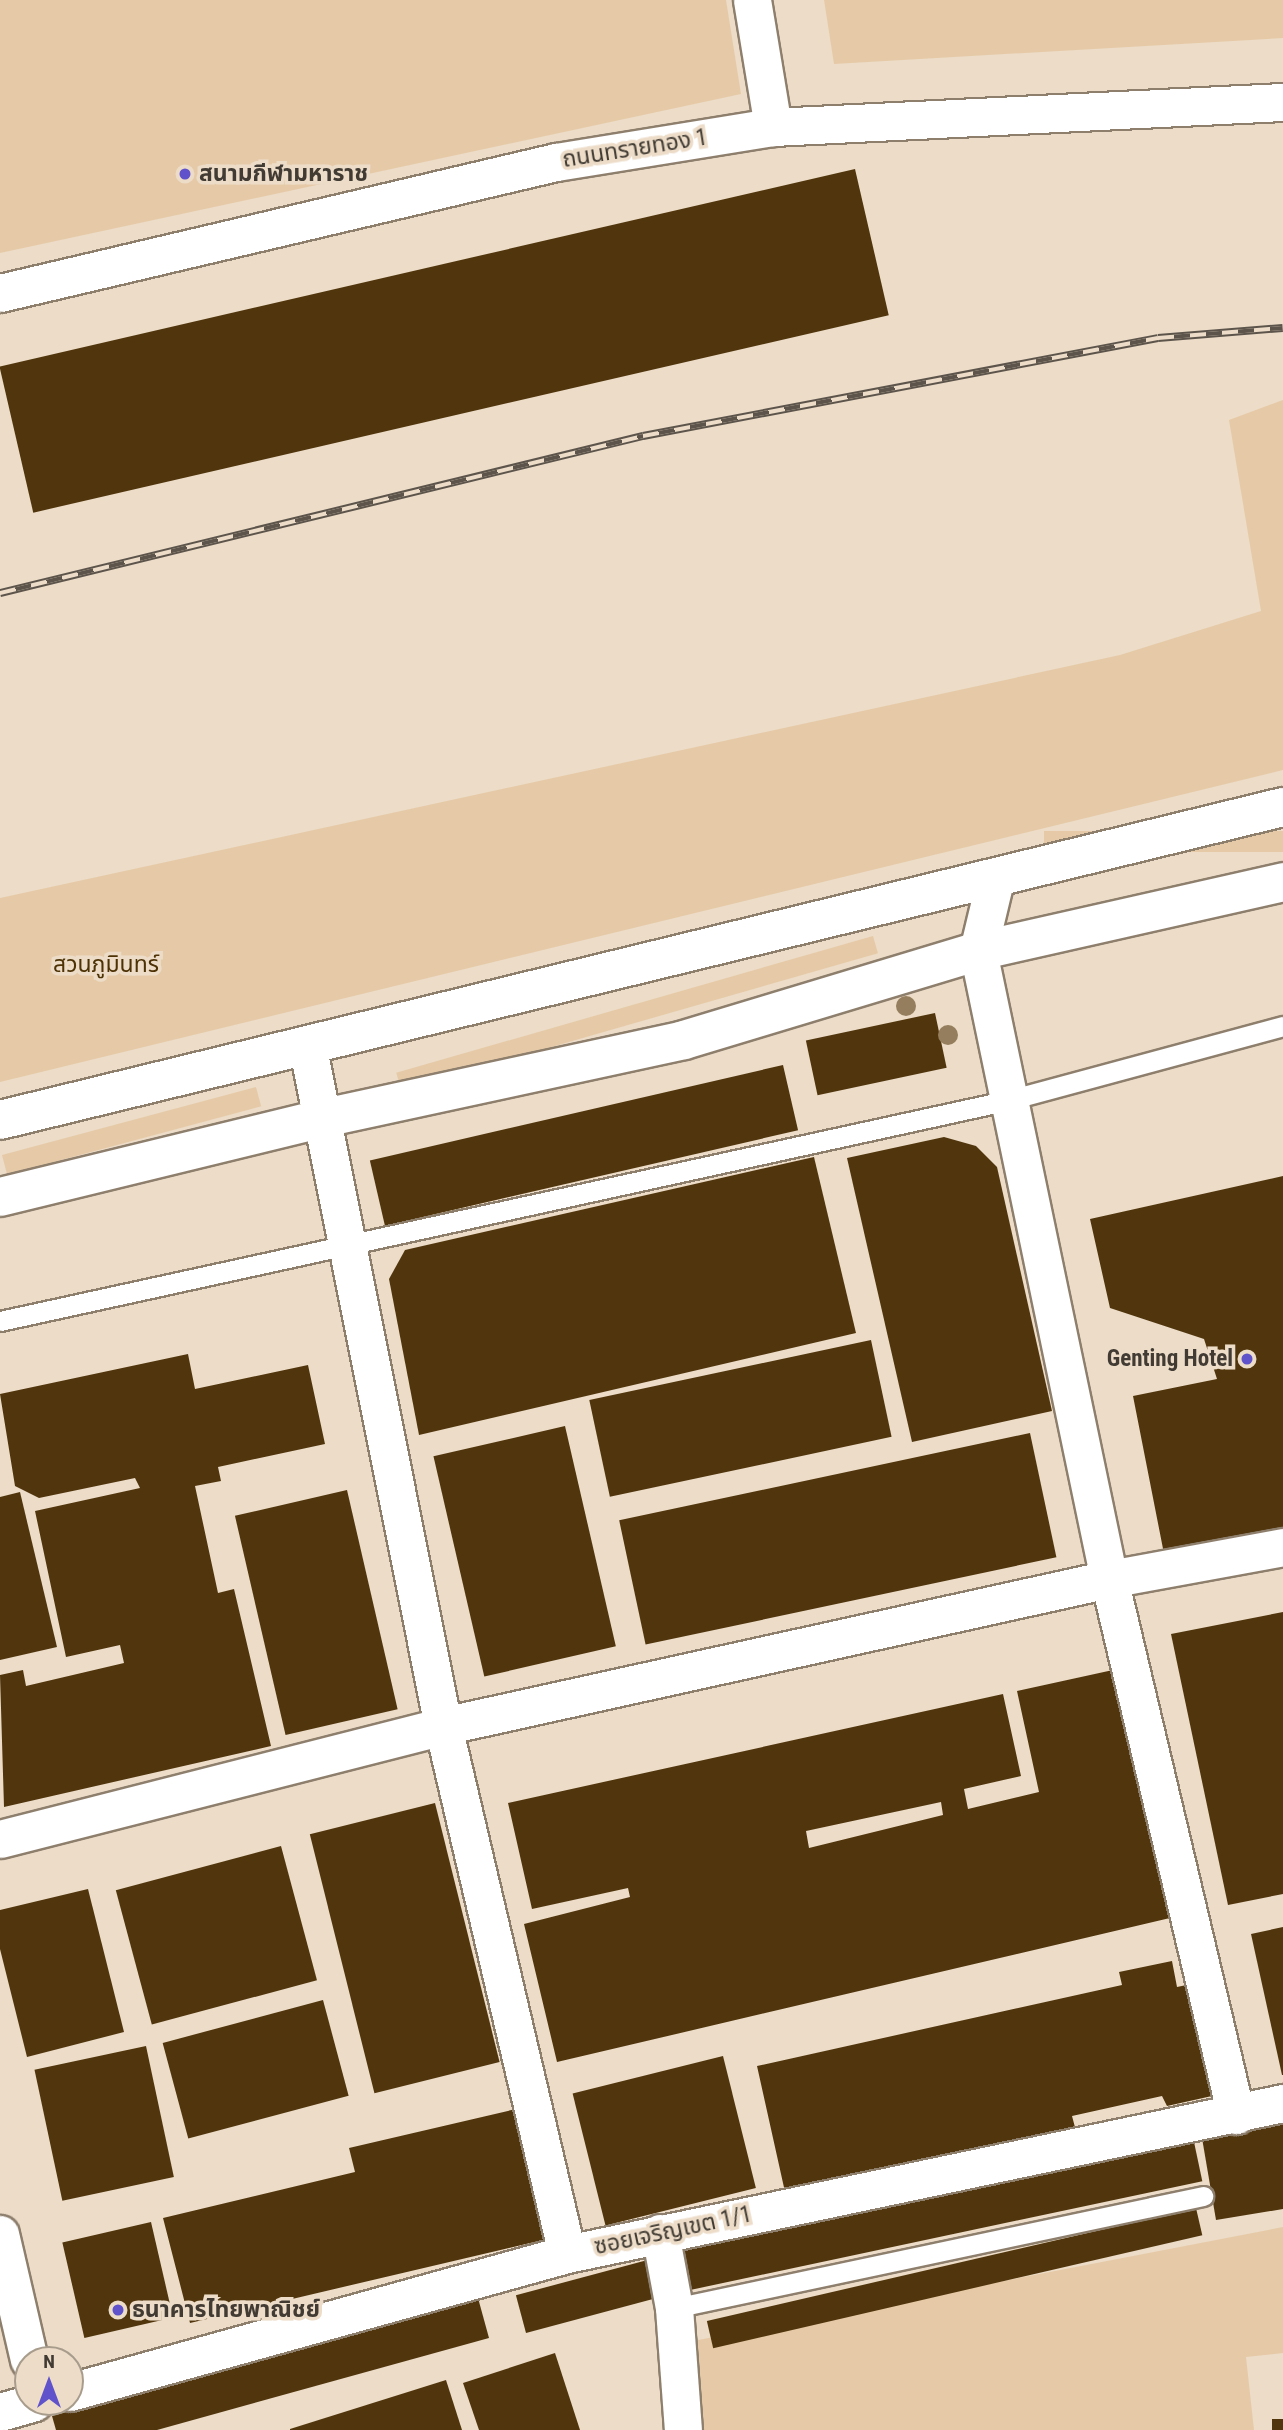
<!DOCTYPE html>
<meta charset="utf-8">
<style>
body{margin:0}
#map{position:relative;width:1283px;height:2430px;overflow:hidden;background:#ecdcc8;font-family:"Roboto Condensed","Noto Sans Thai",sans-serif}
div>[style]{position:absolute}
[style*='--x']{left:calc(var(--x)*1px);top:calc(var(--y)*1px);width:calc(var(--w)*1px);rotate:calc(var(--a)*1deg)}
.green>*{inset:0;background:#e6caa7;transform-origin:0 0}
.building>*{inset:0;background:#51360d;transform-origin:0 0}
.roads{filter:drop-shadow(2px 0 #8e7f6d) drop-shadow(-2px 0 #8e7f6d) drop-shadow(0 2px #8e7f6d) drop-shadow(0 -2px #8e7f6d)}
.service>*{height:19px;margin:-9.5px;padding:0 9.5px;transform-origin:9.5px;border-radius:9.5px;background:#fff}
.minor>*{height:37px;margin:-18.5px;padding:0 18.5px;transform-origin:18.5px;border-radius:18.5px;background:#fff}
.secondary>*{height:38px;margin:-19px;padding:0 19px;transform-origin:19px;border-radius:19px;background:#fff}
.rail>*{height:8px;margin-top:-4px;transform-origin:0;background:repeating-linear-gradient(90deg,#ecdcc8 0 16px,#5d554b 0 32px);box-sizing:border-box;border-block:2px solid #5d554b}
.trees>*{width:20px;height:20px;margin:-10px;border-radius:50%;background:#957e5d}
.dots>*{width:19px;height:19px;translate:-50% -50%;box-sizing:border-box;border:4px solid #ecdcc8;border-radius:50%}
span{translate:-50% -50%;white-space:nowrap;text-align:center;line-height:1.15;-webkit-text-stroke:7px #ecdcc8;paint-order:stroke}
.street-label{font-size:23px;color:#413b33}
.poi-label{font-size:23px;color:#413b33;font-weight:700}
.left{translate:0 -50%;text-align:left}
.right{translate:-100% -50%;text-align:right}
.park-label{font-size:23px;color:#4d3206}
.north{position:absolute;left:14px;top:2346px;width:70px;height:70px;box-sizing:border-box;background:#ecdcc8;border:2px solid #a89c8c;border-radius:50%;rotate:0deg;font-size:19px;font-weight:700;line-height:28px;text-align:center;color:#413b33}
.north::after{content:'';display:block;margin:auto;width:24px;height:32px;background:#5f52cb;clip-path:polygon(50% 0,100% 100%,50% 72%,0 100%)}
</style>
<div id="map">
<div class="green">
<i style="clip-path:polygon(0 0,726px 0,741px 94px,0 253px)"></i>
<i style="clip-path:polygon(824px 0,1283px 0,1283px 38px,834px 64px)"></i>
<i style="clip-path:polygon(1283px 400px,1283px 770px,0 1082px,0 898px,1120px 655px,1261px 611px,1229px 420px)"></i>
<i style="left:1283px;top:831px;width:21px;height:239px;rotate:90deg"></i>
<i style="left:873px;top:936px;width:18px;height:496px;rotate:74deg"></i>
<i style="left:256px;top:1087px;width:20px;height:263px;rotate:75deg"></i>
<i style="clip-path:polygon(1283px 2227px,1283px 2353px,1246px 2357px,1254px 2430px,692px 2430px,688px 2342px)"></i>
</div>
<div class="building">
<i style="left:855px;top:169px;width:150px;height:878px;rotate:77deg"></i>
<i style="left:935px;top:1013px;width:56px;height:132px;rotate:78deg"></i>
<i style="left:783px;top:1065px;width:67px;height:424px;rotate:77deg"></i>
<i style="clip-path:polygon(944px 1137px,976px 1146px,997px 1167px,1052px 1411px,912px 1442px,847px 1158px)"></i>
<i style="clip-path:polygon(814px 1157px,856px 1333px,419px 1435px,389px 1279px,405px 1250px)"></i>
<i style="clip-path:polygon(1283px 1176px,1283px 1533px,1166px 1564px,1133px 1396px,1217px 1379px,1204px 1339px,1110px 1308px,1090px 1219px)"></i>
<i style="left:871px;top:1340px;width:99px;height:288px;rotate:78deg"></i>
<i style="clip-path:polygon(188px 1354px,195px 1389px,308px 1365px,325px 1444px,218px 1467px,221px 1481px,195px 1486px,218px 1593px,234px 1589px,271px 1746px,4px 1807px,0 1675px,23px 1670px,26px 1686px,124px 1663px,120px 1645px,66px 1657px,35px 1511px,140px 1488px,135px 1478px,39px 1498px,15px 1486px,0 1394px)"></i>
<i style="left:565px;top:1426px;width:226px;height:135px;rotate:77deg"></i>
<i style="left:1030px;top:1433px;width:127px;height:420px;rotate:78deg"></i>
<i style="left:347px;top:1490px;width:225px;height:115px;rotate:77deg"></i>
<i style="clip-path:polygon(20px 1492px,57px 1647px,0 1660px,0 1497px)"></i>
<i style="clip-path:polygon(1283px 1612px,1283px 1894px,1228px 1905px,1171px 1634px)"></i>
<i style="clip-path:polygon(evenodd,1113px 1670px,1170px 1918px,557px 2062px,524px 1924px,630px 1897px,628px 1888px,532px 1909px,508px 1803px,1003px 1694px,1021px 1776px,964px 1789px,968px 1809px,1039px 1792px,1017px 1691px,1113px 1670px,941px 1802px,943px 1815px,809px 1848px,806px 1831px,941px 1802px)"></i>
<i style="left:435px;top:1803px;width:267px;height:129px;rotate:76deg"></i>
<i style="left:281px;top:1846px;width:139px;height:171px;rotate:75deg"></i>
<i style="clip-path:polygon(88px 1889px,124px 2032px,27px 2057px,0 1949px,0 1910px)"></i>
<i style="clip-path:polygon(1283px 1927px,1283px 2075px,1282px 2075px,1251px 1934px)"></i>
<i style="clip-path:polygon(1172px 1961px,1177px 1987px,1196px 1983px,1221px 2094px,1167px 2106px,1162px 2096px,1072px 2116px,1076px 2131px,785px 2192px,757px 2066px,1122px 1985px,1119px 1972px)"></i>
<i style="left:323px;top:2000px;width:99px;height:166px;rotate:75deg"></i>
<i style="left:146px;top:2046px;width:134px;height:114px;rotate:78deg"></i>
<i style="left:723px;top:2056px;width:136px;height:155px;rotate:76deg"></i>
<i style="clip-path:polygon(516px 2109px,547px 2239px,190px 2323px,163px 2218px,355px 2172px,349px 2148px)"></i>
<i style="clip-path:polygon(1283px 2123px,1283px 2209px,1216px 2220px,1202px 2138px)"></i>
<i style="left:1194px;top:2142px;width:40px;height:532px;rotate:78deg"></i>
<i style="left:1196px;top:2208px;width:28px;height:502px;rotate:77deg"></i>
<i style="left:151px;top:2222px;width:98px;height:91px;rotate:77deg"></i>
<i style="left:655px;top:2258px;width:39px;height:144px;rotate:75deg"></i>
<i style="clip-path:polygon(478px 2298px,489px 2338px,157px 2430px,56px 2430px,52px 2416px)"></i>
<i style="clip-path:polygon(555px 2353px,580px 2430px,479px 2430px,463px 2383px)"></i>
<i style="clip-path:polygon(446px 2380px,462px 2430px,290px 2430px,290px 2429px)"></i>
<i style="left:1283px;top:2419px;width:11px;height:11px;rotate:90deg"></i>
</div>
<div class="roads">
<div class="service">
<i style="--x:0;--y:1321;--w:1033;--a:-12.35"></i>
<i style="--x:1009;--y:1100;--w:284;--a:-15.1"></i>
<i style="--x:674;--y:2308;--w:541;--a:-11.95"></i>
</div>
<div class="minor">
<i style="--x:752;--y:0;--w:129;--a:80.6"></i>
<i style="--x:0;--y:293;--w:571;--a:-13.26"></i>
<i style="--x:556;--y:162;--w:220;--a:-9.2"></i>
<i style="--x:773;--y:127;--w:511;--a:-2.81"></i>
<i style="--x:996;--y:876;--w:77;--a:103.5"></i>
<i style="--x:978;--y:951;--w:642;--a:78.22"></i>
<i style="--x:1109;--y:1579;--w:551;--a:76.67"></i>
<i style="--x:307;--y:1044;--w:695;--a:78.72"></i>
<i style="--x:443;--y:1726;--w:542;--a:76.78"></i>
<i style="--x:0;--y:1839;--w:457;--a:-14.3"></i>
<i style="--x:443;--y:1726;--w:682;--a:-12.45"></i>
<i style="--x:1109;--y:1579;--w:177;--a:-10.4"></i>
<i style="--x:660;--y:2233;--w:76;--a:79.4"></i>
<i style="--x:674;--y:2308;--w:122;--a:85.8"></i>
<i style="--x:0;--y:2234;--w:129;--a:77"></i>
<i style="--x:70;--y:2392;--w:516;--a:-15.52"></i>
<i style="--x:567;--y:2254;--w:732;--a:-11.91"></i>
<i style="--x:0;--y:2412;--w:35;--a:-16"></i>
</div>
<div class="secondary">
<i style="--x:0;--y:1120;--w:1321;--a:-13.71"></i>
<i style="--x:0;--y:1197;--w:333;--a:-13.7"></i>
<i style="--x:324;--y:1118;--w:368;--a:-12.2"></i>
<i style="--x:684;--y:1040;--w:307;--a:-16.8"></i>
<i style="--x:978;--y:951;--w:313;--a:-12.7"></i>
</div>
</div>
<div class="rail">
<i style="--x:0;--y:593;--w:662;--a:-13.72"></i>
<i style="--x:643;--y:436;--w:524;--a:-10.77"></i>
<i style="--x:1158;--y:338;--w:125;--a:-4.6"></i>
</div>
<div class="trees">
<i style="left:906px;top:1006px"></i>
<i style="left:948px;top:1035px"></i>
</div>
<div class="dots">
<i style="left:185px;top:174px;background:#5f52cb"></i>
<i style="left:1247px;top:1359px;background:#5f52cb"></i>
<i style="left:118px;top:2310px;background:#5f52cb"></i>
</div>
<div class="street-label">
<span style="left:635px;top:149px;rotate:-9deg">ถนนทรายทอง 1</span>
<span style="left:673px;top:2231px;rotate:-12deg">ซอยเจริญเขต 1/1</span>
</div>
<div class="poi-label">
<span class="left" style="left:199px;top:174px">สนามกีฬามหาราช</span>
<span class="right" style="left:1233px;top:1359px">Genting Hotel</span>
<span class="left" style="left:132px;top:2310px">ธนาคารไทยพาณิชย์</span>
</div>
<div class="park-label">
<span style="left:106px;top:965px">สวนภูมินทร์</span>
</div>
<div class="north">N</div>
</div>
